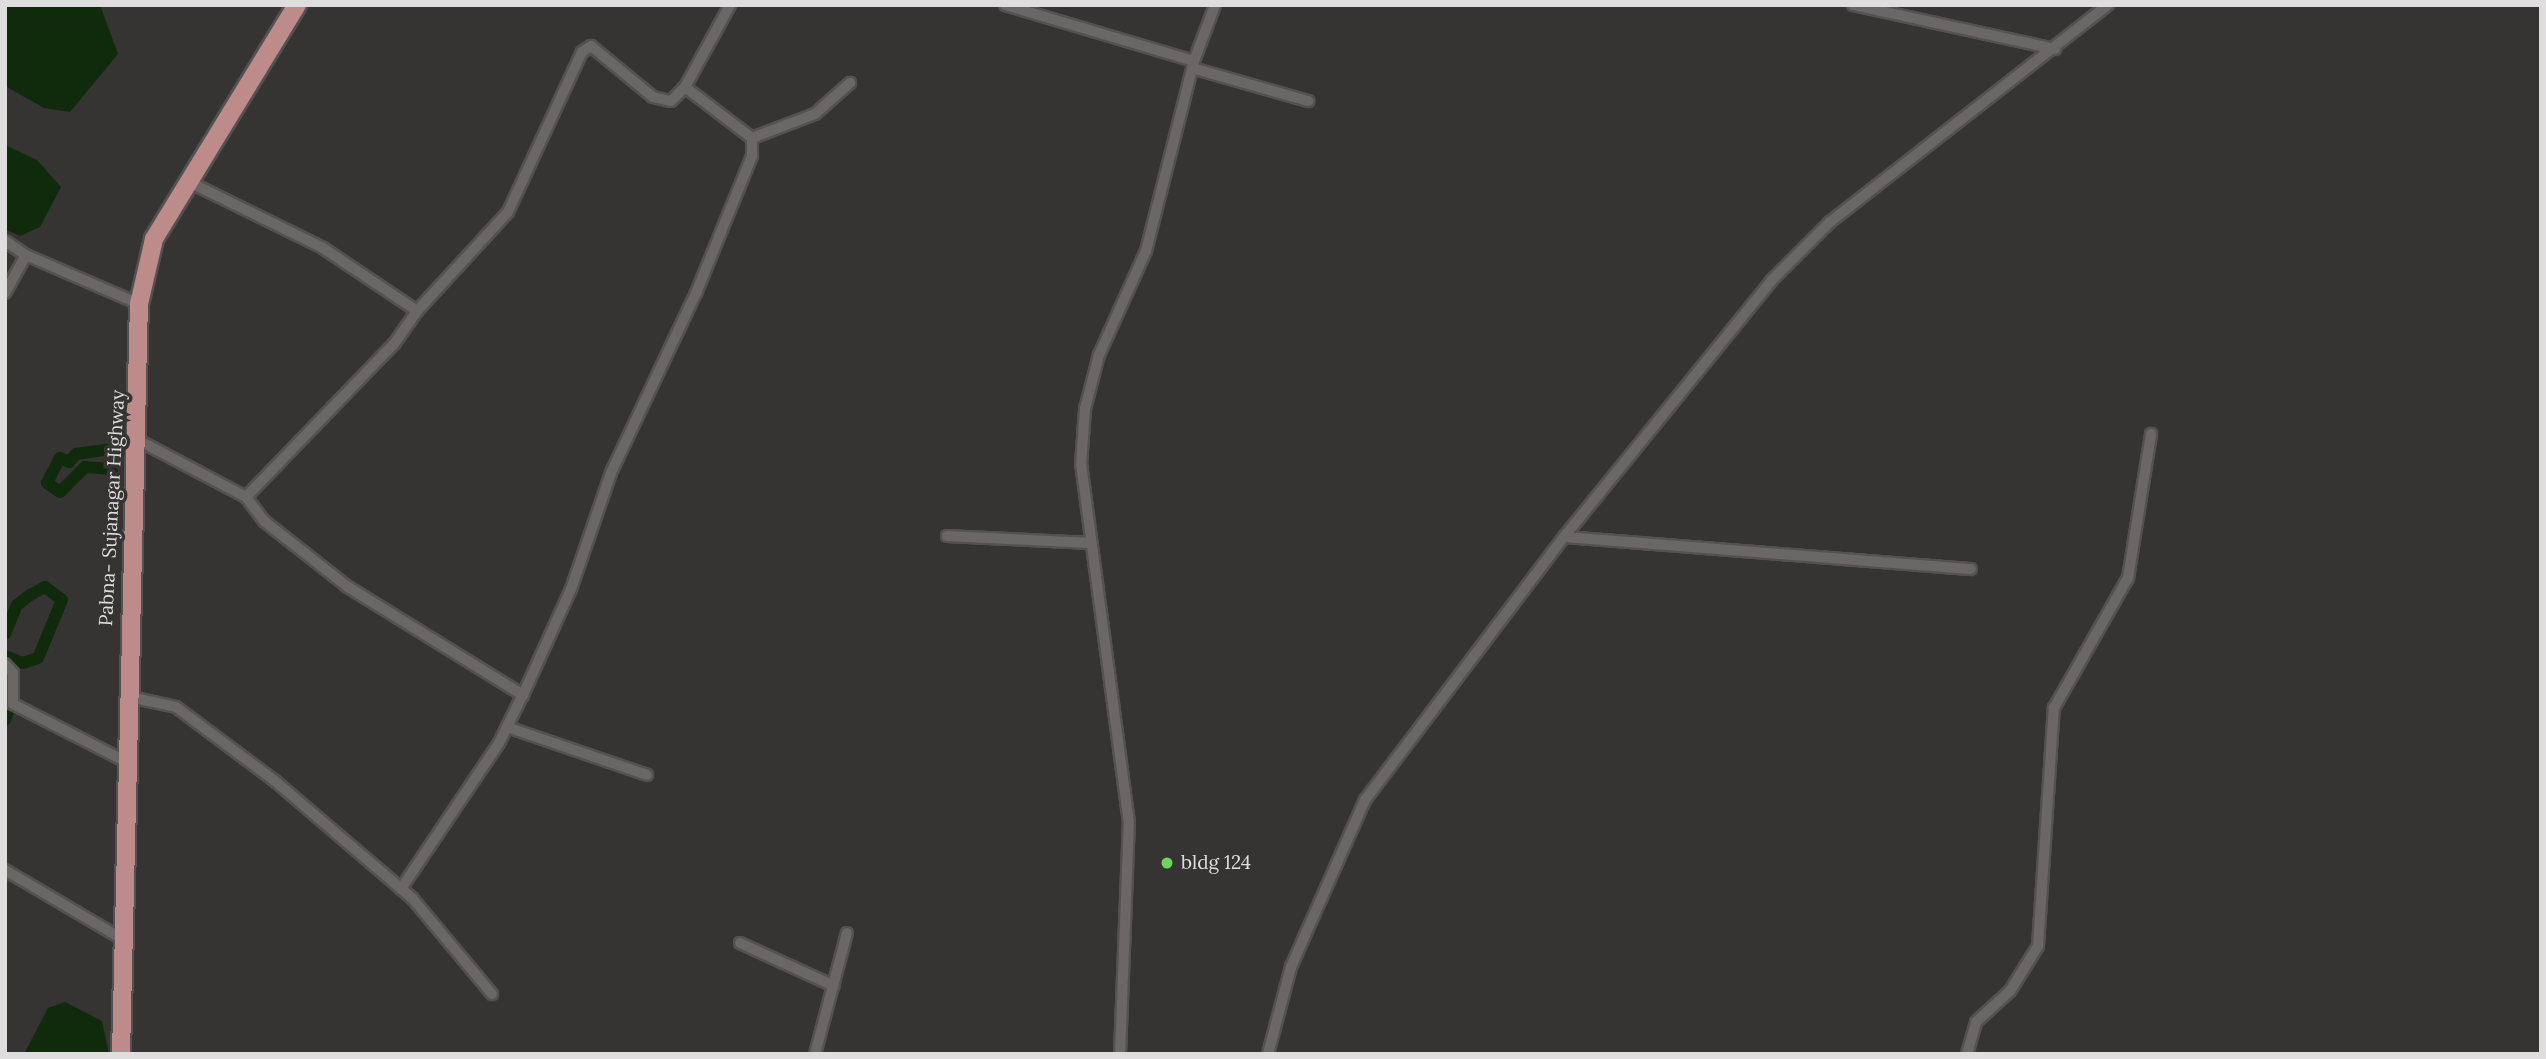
<!DOCTYPE html>
<style>
body{margin:0}
#map{position:relative;width:2546px;height:1059px;overflow:hidden;background:#363333;font-family:Lora,serif}
div>[style]{position:absolute}
[style*='--x']{left:calc(var(--x)*1px);top:calc(var(--y)*1px);width:calc(var(--w)*1px);rotate:calc(var(--a)*1deg)}
.water>*{inset:0;background:#102b0c}
.canal>*{height:12px;margin:-6px;padding:0 6px;transform-origin:6px;border-radius:6px;background:#102b0c}
.roads{filter:drop-shadow(2px 0 #545151) drop-shadow(-2px 0 #545151) drop-shadow(0 2px #545151) drop-shadow(0 -2px #545151)}
.minor>*{height:10px;margin:-5px;padding:0 5px;transform-origin:5px;border-radius:5px;background:#6b6767}
.primary>*{height:18px;margin:-9px;padding:0 9px;transform-origin:9px;border-radius:9px;background:#be8b8b}
.dots>*{width:19px;height:19px;translate:-50% -50%;box-sizing:border-box;border:4px solid #363333;border-radius:50%}
span{translate:-50% -50%;white-space:nowrap;text-align:center;line-height:1.15;-webkit-text-stroke:7px #363333;paint-order:stroke}
.street-label{font-size:19px;color:#dfdddd}
.poi-label{font-size:19px;color:#dfdddd}
.left{translate:0 -50%;text-align:left}
.frame{position:absolute;inset:0;border:7px solid #dfdddd;pointer-events:none}
</style>
<div id="map">
<div class="water">
<i style="clip-path:polygon(5px 5px,100px 5px,118px 54px,70px 112px,44px 108px,5px 86px)"></i>
<i style="clip-path:polygon(5px 145px,37px 160px,61px 187px,40px 227px,20px 236px,5px 229px)"></i>
<i style="clip-path:polygon(65px 1002px,102px 1021px,109px 1054px,24px 1054px,48px 1008px)"></i>
</div>
<div class="canal">
<i style="--x:106;--y:450;--w:13;--a:42"></i>
<i style="--x:116;--y:459;--w:11;--a:112"></i>
<i style="--x:112;--y:469;--w:27;--a:-176"></i>
<i style="--x:85;--y:467;--w:35;--a:135"></i>
<i style="--x:60;--y:492;--w:16;--a:-145"></i>
<i style="--x:47;--y:483;--w:28;--a:-63"></i>
<i style="--x:60;--y:458;--w:10;--a:24"></i>
<i style="--x:69;--y:462;--w:11;--a:-49"></i>
<i style="--x:76;--y:454;--w:30;--a:-8"></i>
<i style="--x:5;--y:634;--w:31;--a:-68"></i>
<i style="--x:17;--y:605;--w:16;--a:-38"></i>
<i style="--x:30;--y:595;--w:17;--a:-28"></i>
<i style="--x:45;--y:587;--w:21;--a:37"></i>
<i style="--x:62;--y:600;--w:63;--a:112.5"></i>
<i style="--x:38;--y:658;--w:16;--a:162"></i>
<i style="--x:23;--y:663;--w:19;--a:-159"></i>
<i style="--x:5;--y:701;--w:7;--a:45"></i>
<i style="--x:10;--y:706;--w:15;--a:110"></i>
</div>
<div class="roads">
<div class="minor">
<i style="--x:1005;--y:5;--w:197;--a:16.5"></i>
<i style="--x:1194;--y:61;--w:60;--a:-69.4"></i>
<i style="--x:1853;--y:5;--w:207;--a:12.3"></i>
<i style="--x:1192;--y:68;--w:121;--a:15.9"></i>
<i style="--x:685;--y:87;--w:94;--a:-61.2"></i>
<i style="--x:752;--y:138;--w:67;--a:-20.9"></i>
<i style="--x:815;--y:114;--w:47;--a:-41.5"></i>
<i style="--x:187;--y:181;--w:152;--a:26.2"></i>
<i style="--x:323;--y:248;--w:113;--a:33.8"></i>
<i style="--x:417;--y:311;--w:134;--a:-47.4"></i>
<i style="--x:508;--y:212;--w:176;--a:-65.2"></i>
<i style="--x:582;--y:52;--w:11;--a:-34"></i>
<i style="--x:591;--y:46;--w:80;--a:39.4"></i>
<i style="--x:653;--y:97;--w:18;--a:13"></i>
<i style="--x:671;--y:101;--w:20;--a:-45"></i>
<i style="--x:685;--y:87;--w:84;--a:37.3"></i>
<i style="--x:752;--y:138;--w:18;--a:90"></i>
<i style="--x:752;--y:156;--w:148;--a:112.2"></i>
<i style="--x:696;--y:293;--w:199;--a:115.3"></i>
<i style="--x:611;--y:473;--w:123;--a:109"></i>
<i style="--x:571;--y:589;--w:104;--a:114.4"></i>
<i style="--x:528;--y:684;--w:66;--a:116.2"></i>
<i style="--x:499;--y:743;--w:176;--a:123.9"></i>
<i style="--x:5;--y:241;--w:25;--a:34"></i>
<i style="--x:5;--y:293;--w:43;--a:-61.1"></i>
<i style="--x:26;--y:255;--w:123;--a:23.4"></i>
<i style="--x:136;--y:439;--w:124;--a:27.8"></i>
<i style="--x:246;--y:497;--w:30;--a:53"></i>
<i style="--x:264;--y:521;--w:107;--a:38.2"></i>
<i style="--x:348;--y:587;--w:206;--a:31.7"></i>
<i style="--x:246;--y:497;--w:213;--a:-46"></i>
<i style="--x:394;--y:344;--w:40;--a:-55.1"></i>
<i style="--x:947;--y:536;--w:144;--a:2.8"></i>
<i style="--x:1564;--y:537;--w:408;--a:4.5"></i>
<i style="--x:5;--y:664;--w:12;--a:48"></i>
<i style="--x:13;--y:673;--w:31;--a:90"></i>
<i style="--x:13;--y:704;--w:126;--a:27"></i>
<i style="--x:126;--y:696;--w:51;--a:12.4"></i>
<i style="--x:176;--y:707;--w:124;--a:36.8"></i>
<i style="--x:275;--y:781;--w:180;--a:40.5"></i>
<i style="--x:412;--y:898;--w:125;--a:50.2"></i>
<i style="--x:507;--y:727;--w:148;--a:18.9"></i>
<i style="--x:5;--y:870;--w:136;--a:30.5"></i>
<i style="--x:740;--y:943;--w:103;--a:24.6"></i>
<i style="--x:815;--y:1054;--w:125;--a:-75.2"></i>
<i style="--x:1120;--y:1054;--w:231;--a:-87.8"></i>
<i style="--x:1129;--y:823;--w:361;--a:-97.6"></i>
<i style="--x:1081;--y:465;--w:56;--a:-85.9"></i>
<i style="--x:1085;--y:409;--w:56;--a:-75.5"></i>
<i style="--x:1099;--y:355;--w:114;--a:-65.7"></i>
<i style="--x:1146;--y:251;--w:196;--a:-75.8"></i>
<i style="--x:1268;--y:1054;--w:90;--a:-75.2"></i>
<i style="--x:1291;--y:967;--w:183;--a:-66.1"></i>
<i style="--x:1365;--y:800;--w:330;--a:-52.9"></i>
<i style="--x:1564;--y:537;--w:329;--a:-51"></i>
<i style="--x:1771;--y:281;--w:83;--a:-45"></i>
<i style="--x:1830;--y:222;--w:353;--a:-38"></i>
<i style="--x:1967;--y:1054;--w:33;--a:-74"></i>
<i style="--x:1976;--y:1022;--w:46;--a:-42.4"></i>
<i style="--x:2010;--y:991;--w:53;--a:-58.1"></i>
<i style="--x:2038;--y:946;--w:239;--a:-86.2"></i>
<i style="--x:2054;--y:708;--w:150;--a:-60.4"></i>
<i style="--x:2128;--y:578;--w:146;--a:-80.9"></i>
</div>
<div class="primary">
<i style="--x:121;--y:1054;--w:750;--a:-88.63"></i>
<i style="--x:139;--y:304;--w:67;--a:-77"></i>
<i style="--x:154;--y:239;--w:274;--a:-58.6"></i>
</div>
</div>
<div class="dots">
<i style="left:1167px;top:863px;background:#6fd360"></i>
</div>
<div class="street-label">
<span style="left:112px;top:508px;rotate:-87deg">Pabna- Sujanagar Highway</span>
</div>
<div class="poi-label">
<span class="left" style="left:1181px;top:863px">bldg 124</span>
</div>
<div class="frame"></div>
</div>
